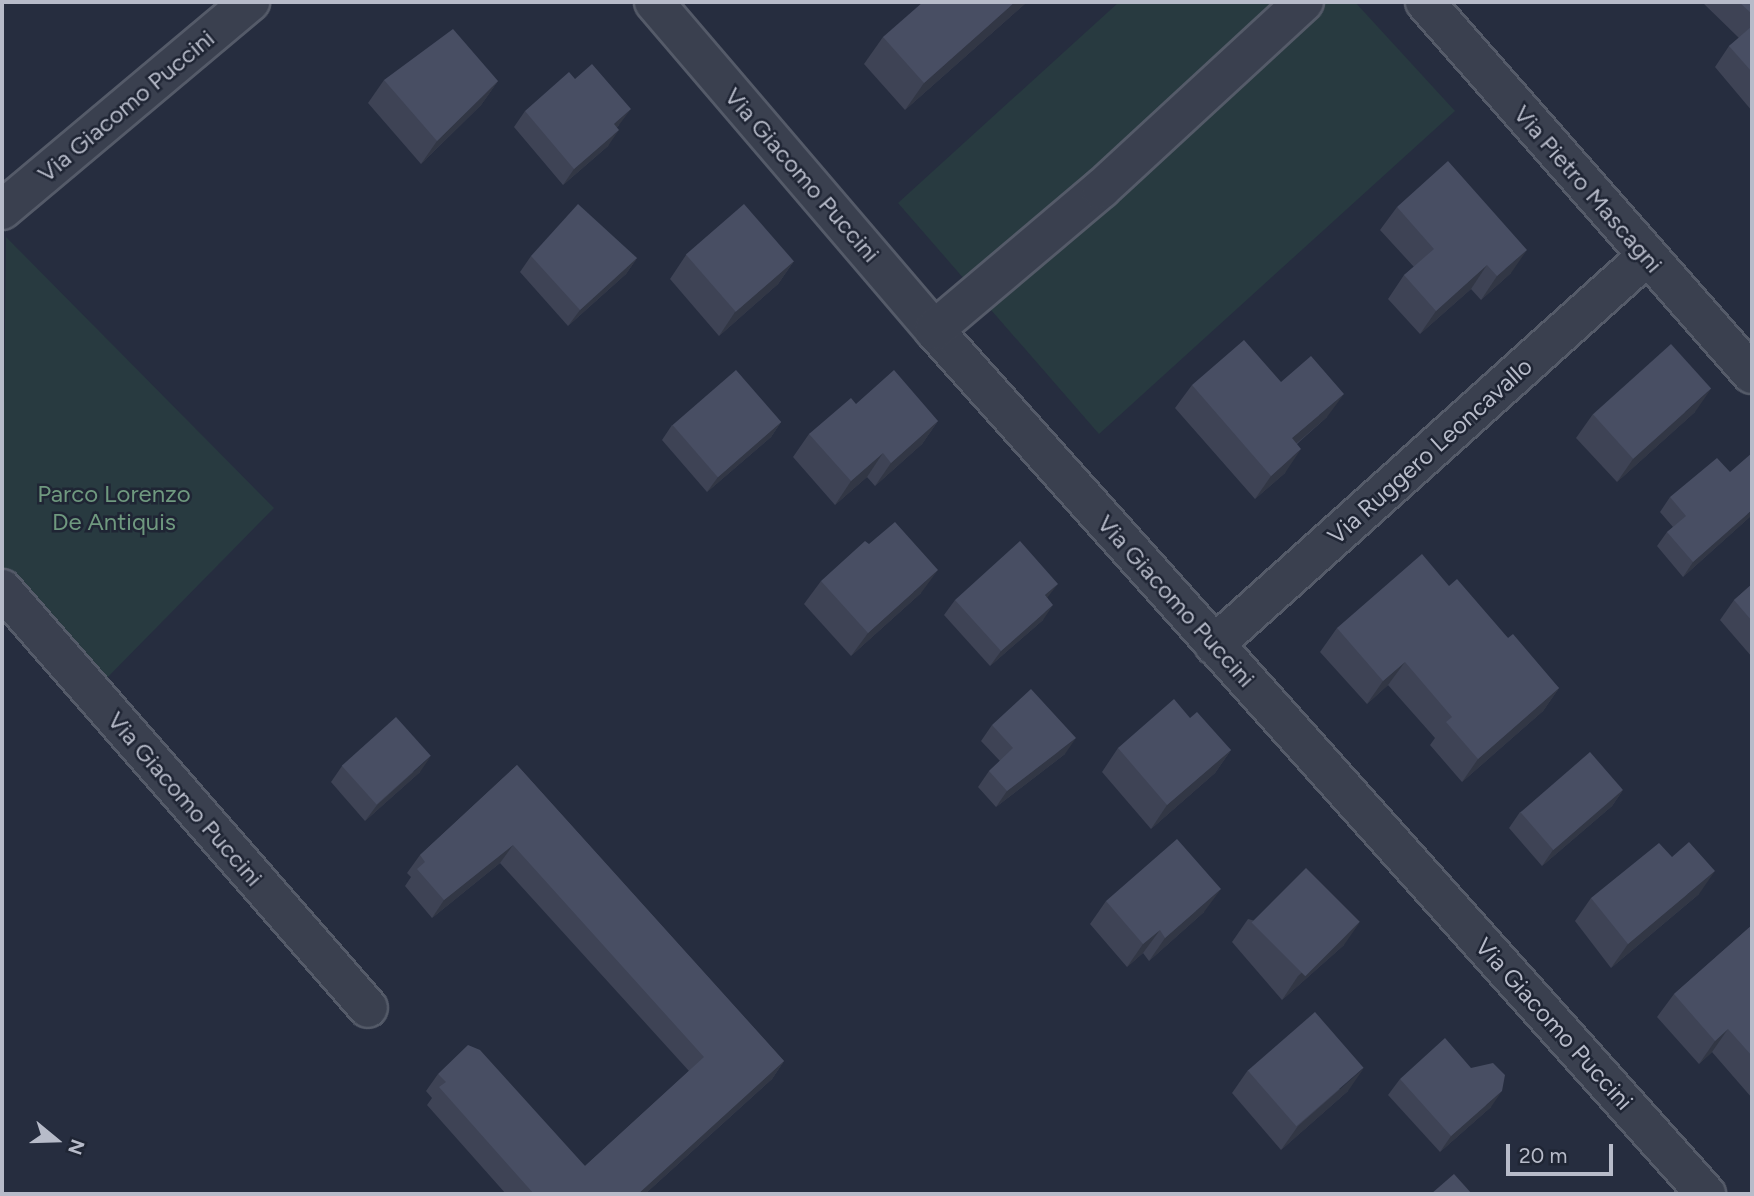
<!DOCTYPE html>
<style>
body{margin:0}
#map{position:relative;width:1754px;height:1196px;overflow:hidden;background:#262d3f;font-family:Figtree,sans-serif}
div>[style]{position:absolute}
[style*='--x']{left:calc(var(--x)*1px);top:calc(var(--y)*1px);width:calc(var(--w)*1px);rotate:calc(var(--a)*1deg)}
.green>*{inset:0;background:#283a40}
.roads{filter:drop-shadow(2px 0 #555b69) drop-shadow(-2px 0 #555b69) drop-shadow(0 2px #555b69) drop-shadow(0 -2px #555b69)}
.minor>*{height:38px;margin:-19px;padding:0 19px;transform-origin:19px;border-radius:19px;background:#3a404f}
.wall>*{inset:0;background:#3e4355}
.shaded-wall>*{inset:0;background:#323745}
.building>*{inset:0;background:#484e63;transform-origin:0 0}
span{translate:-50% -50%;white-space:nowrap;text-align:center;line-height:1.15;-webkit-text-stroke:5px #1f2534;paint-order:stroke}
.street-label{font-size:24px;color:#b7bbc9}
.park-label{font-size:24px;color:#6f997f}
.frame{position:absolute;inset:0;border:4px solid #b7bbc9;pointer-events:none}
.north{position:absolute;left:21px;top:1105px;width:70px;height:70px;-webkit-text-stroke:5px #1f2534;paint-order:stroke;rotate:109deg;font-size:19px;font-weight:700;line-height:28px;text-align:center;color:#b7bbc9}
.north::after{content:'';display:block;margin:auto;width:24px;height:32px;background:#b7bbc9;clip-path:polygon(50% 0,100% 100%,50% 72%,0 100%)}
.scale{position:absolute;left:1506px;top:1144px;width:107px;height:32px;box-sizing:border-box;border:4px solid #b7bbc9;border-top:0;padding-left:9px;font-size:21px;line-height:24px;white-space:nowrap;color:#b7bbc9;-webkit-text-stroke:5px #1f2534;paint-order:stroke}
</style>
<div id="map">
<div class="green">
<i style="clip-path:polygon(1119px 2px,1355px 2px,1455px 111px,1099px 434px,898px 203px)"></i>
<i style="clip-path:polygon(6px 237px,274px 508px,99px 686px,2px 572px)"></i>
</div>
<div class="roads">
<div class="minor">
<i style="--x:654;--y:2;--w:431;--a:49.5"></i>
<i style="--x:934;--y:330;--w:1159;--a:48.22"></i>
<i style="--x:1425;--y:2;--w:495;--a:48.7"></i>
<i style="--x:2;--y:210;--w:324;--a:-40"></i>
<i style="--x:934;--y:330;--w:219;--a:-40.2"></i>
<i style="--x:1101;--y:189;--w:276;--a:-42.7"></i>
<i style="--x:2;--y:589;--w:556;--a:48.86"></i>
<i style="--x:1214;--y:645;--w:581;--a:-41.93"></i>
</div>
</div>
<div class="wall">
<i style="clip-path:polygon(1027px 2px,905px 110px,864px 64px,883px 37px)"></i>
<i style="clip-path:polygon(1702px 2px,1752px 2px,1752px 111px,1715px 67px,1729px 46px,1739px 38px)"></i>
<i style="clip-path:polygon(384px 80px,498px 81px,481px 105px,421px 164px,368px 103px)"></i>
<i style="clip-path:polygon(525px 111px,619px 125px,617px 127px,608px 146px,563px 185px,514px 127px)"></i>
<i style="clip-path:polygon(1397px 207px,1511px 273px,1481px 300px,1471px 289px,1420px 334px,1388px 299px,1404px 275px,1414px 267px,1380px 230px)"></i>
<i style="clip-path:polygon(686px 255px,794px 261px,778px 284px,719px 336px,670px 279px)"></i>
<i style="clip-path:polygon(531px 256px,637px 258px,626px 274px,568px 326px,520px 272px)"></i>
<i style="clip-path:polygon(1192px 385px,1327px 417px,1297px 444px,1285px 473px,1255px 499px,1175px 408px)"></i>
<i style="clip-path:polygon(856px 404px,938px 421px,922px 444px,875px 486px,867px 477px,835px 505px,793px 457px,809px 434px)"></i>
<i style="clip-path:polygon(1695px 412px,1617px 482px,1576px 438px,1593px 414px)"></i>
<i style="clip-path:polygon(781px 422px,771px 437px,707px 492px,662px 440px,672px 425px)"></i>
<i style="clip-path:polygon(1670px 497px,1752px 515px,1683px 577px,1657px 546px,1667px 532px,1673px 527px,1660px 512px)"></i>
<i style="clip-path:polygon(821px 581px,921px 593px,851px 656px,804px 604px)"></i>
<i style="clip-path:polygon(1752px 584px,1752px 657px,1720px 620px,1734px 600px)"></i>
<i style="clip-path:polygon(1449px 586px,1508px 638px,1559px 688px,1543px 711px,1462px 782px,1430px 745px,1435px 738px,1388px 685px,1367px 704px,1320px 652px,1337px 628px)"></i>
<i style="clip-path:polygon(1048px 598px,1043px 620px,990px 666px,944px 615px,955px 600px)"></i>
<i style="clip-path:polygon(1190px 718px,1231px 750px,1215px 773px,1151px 829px,1102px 772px,1118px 748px)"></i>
<i style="clip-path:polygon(992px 725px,1065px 754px,996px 807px,978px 787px,989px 771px,1000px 761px,981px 741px)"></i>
<i style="clip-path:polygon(517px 765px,784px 1061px,772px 1079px,645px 1194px,506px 1194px,427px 1105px,432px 1098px,426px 1091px,438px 1074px,585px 1166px,689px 1071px,500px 863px,432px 918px,405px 886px,411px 877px,407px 873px,420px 855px)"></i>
<i style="clip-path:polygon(342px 766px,420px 772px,365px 821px,331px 782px)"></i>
<i style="clip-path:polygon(1623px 790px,1612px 806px,1542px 866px,1509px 828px,1520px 812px)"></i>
<i style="clip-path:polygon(1699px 894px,1611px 968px,1575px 921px,1591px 898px)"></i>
<i style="clip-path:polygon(1106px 901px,1204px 912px,1149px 961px,1143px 953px,1127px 967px,1090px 924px)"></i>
<i style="clip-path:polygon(1248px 919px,1344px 945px,1282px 1000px,1232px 942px)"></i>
<i style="clip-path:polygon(1752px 925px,1752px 1098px,1712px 1052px,1699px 1064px,1657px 1017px,1674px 994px)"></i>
<i style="clip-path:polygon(1248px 1070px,1348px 1091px,1281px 1150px,1232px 1093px)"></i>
<i style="clip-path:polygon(1400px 1079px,1491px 1107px,1440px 1152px,1388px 1095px)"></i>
</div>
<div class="shaded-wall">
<i style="clip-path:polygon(1015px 2px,1027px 2px,905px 110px,924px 83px)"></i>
<i style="clip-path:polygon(498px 81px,481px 105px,421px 164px,437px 141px)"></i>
<i style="clip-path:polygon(631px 109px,619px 125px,602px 140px,614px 124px)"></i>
<i style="clip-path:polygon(619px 130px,608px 146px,563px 185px,574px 169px)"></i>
<i style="clip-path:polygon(1527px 250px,1511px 273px,1481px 300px,1497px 276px)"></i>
<i style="clip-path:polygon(637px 258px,626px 274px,568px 326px,580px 310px)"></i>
<i style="clip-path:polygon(794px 261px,778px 284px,719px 336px,735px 312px)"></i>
<i style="clip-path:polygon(1487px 265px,1471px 289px,1420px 334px,1436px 311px)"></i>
<i style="clip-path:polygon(1711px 389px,1695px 412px,1617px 482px,1633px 459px)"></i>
<i style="clip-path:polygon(1344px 394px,1327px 417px,1276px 461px,1292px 438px)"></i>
<i style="clip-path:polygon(938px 421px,922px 444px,875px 486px,891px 463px)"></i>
<i style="clip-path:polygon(781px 422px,771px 437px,707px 492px,718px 477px)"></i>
<i style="clip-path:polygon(1301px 449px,1285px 473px,1255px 499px,1271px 476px)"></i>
<i style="clip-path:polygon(883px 453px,867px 477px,835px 505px,851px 481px)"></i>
<i style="clip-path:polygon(1752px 510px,1752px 515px,1683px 577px,1693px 562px)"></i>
<i style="clip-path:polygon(938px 570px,921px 593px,851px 656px,868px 633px)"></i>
<i style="clip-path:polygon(1058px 584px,1047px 598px,1045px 595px)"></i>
<i style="clip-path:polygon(1053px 605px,1043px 620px,990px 666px,1001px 651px)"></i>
<i style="clip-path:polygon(1405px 662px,1388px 685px,1367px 704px,1383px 681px)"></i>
<i style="clip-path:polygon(1559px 688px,1543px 711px,1462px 782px,1478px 759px)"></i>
<i style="clip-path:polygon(1076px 738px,1065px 754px,996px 807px,1007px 791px)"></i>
<i style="clip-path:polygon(1231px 750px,1215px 773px,1151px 829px,1167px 805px)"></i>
<i style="clip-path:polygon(431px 756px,420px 772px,365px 821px,377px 805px)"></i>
<i style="clip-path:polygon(1623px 790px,1612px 806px,1542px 866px,1553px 850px)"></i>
<i style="clip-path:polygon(513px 845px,500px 863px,432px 918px,444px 900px)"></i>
<i style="clip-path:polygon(1715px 871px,1699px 894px,1611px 968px,1628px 944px)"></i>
<i style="clip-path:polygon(1221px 889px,1204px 912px,1149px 961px,1165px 938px)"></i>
<i style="clip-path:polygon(1360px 922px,1344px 945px,1282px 1000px,1298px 976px)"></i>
<i style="clip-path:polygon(1160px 930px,1143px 953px,1127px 967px,1143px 944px)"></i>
<i style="clip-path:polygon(1728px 1029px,1712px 1052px,1699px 1064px,1715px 1041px)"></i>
<i style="clip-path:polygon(784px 1061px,772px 1079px,645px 1194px,638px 1194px)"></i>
<i style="clip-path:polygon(1364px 1068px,1348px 1091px,1281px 1150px,1298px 1126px)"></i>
<i style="clip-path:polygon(1502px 1091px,1491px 1107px,1440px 1152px,1451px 1136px)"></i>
</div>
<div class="building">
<i style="clip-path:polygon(923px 2px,1015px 2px,924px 83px,883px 37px)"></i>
<i style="clip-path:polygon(1739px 2px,1752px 2px,1752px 14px)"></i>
<i style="clip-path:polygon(1752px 26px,1752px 72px,1729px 46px)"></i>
<i style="clip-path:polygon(453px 29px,498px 81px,437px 141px,384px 80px)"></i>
<i style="clip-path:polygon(592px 64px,631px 109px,614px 124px,619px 130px,574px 169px,525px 111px,569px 72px,575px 79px)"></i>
<i style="clip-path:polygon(1448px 161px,1527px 250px,1497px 276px,1487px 265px,1436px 311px,1404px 275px,1434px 249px,1397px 207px)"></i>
<i style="clip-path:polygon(578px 204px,637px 258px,580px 310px,531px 256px)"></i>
<i style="left:744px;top:204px;width:76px;height:77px;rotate:49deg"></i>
<i style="clip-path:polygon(1244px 340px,1281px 382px,1311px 356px,1344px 394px,1292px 438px,1301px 449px,1271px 476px,1192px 385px)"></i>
<i style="left:1671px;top:344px;width:60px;height:105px;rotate:48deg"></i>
<i style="left:736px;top:370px;width:69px;height:84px;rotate:49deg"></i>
<i style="clip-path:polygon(894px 370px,938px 421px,891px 463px,883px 453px,851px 481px,809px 434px,851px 398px,856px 404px)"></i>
<i style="clip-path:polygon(1752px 453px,1752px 510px,1693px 562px,1667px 532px,1686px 516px,1670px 497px,1717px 458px,1730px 472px)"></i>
<i style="clip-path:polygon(895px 522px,938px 570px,868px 633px,821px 581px,865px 541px,869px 544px)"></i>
<i style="clip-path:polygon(1020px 541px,1058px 584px,1045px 595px,1053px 605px,1001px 651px,955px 600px)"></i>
<i style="clip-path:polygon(1422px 554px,1449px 586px,1457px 579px,1508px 638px,1513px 634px,1559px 688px,1478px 759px,1446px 722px,1452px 717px,1405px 662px,1383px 681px,1337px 628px)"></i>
<i style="clip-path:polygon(1752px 584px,1752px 621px,1734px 600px)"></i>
<i style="clip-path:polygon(1031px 689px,1076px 738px,1007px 791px,989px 771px,1013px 748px,992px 725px)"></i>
<i style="clip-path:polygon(1174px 699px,1190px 718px,1197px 712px,1231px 750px,1167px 805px,1118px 748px)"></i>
<i style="left:396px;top:717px;width:52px;height:73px;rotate:48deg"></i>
<i style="left:1590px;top:752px;width:50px;height:92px;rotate:49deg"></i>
<i style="clip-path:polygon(517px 765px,784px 1061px,638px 1194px,534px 1194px,439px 1087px,446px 1082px,438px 1074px,468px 1045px,480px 1050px,585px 1166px,704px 1057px,513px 845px,444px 900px,417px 869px,425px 862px,420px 855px)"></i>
<i style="clip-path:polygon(1177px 839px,1221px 889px,1165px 938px,1160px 930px,1143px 944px,1106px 901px)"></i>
<i style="clip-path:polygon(1689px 842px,1715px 871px,1628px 944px,1591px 898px,1659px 843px,1672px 857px)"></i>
<i style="left:1306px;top:868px;width:76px;height:77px;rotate:45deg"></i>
<i style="clip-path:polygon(1752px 925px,1752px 1056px,1728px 1029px,1715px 1041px,1674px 994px)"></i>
<i style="left:1315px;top:1012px;width:74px;height:89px;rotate:49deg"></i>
<i style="clip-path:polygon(1445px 1038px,1471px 1068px,1493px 1063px,1505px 1075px,1502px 1091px,1451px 1136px,1400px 1079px)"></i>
<i style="clip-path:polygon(1454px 1174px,1472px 1194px,1431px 1194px)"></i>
</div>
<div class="street-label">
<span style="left:126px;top:106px;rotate:-40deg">Via Giacomo Puccini</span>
<span style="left:802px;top:175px;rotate:49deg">Via Giacomo Puccini</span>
<span style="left:1588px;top:189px;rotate:49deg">Via Pietro Mascagni</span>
<span style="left:1430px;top:451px;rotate:-42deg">Via Ruggero Leoncavallo</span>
<span style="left:1176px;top:601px;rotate:48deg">Via Giacomo Puccini</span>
<span style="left:185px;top:799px;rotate:49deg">Via Giacomo Puccini</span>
<span style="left:1554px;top:1024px;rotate:48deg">Via Giacomo Puccini</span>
</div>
<div class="park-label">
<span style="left:114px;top:508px">Parco Lorenzo<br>De Antiquis</span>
</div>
<div class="frame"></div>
<div class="north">N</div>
<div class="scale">20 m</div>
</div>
